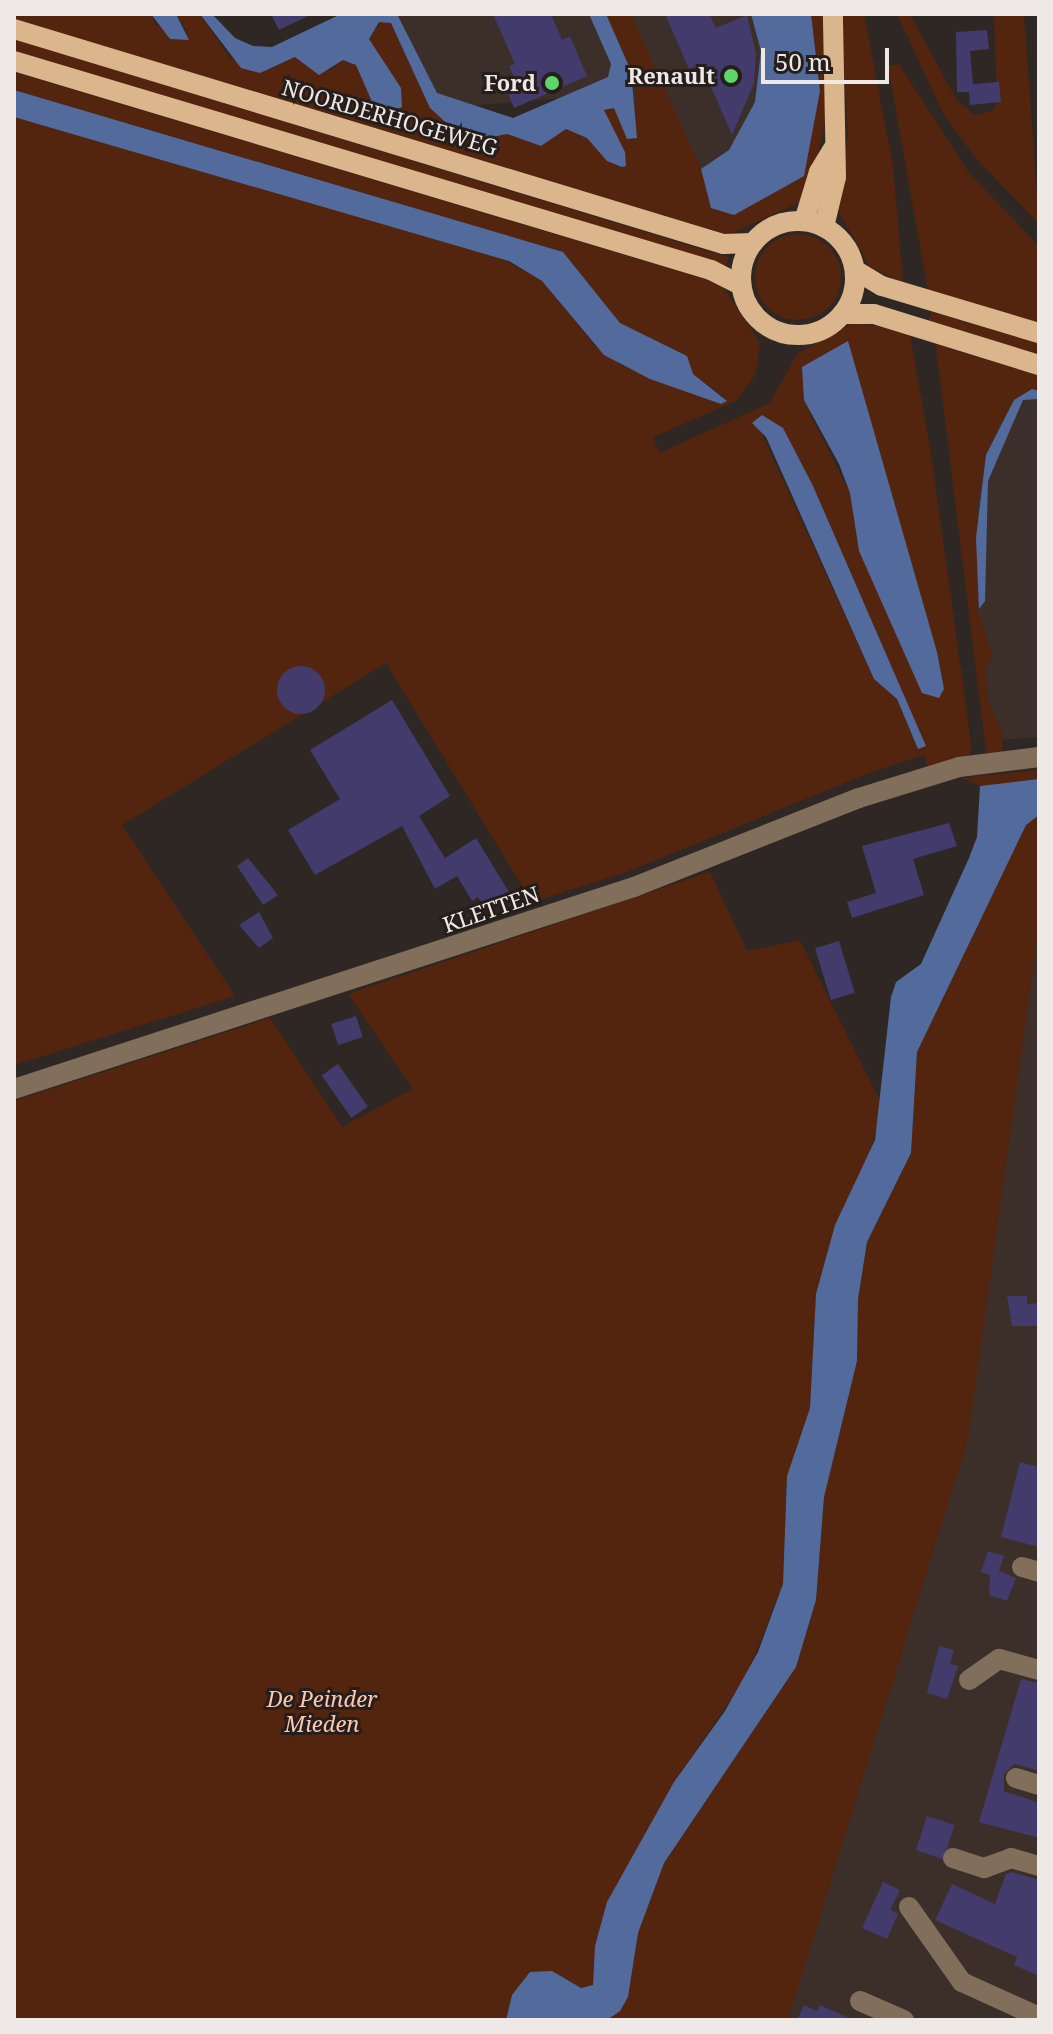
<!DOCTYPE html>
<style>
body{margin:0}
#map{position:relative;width:1053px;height:2034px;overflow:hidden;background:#2f2724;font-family:"Noto Serif",serif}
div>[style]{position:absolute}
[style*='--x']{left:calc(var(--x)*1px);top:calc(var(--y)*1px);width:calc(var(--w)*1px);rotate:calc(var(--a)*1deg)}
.built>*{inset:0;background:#3c2f29}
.green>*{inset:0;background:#53250e;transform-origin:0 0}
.round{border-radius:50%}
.water>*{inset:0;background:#536b9c}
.building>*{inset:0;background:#423b6c;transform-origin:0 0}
.minor>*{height:20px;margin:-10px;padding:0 10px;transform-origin:10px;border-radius:10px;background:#816f5c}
.major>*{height:20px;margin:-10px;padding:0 10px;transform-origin:10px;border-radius:10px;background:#dbb68c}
.major>.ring{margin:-10px;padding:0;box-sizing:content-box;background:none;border:20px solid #dbb68c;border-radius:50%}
.dots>*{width:22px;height:22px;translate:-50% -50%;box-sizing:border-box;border:4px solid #251e1b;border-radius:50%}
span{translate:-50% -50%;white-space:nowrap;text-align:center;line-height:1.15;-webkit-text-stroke:6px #251e1b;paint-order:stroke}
.poi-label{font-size:22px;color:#eee9e7;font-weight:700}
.right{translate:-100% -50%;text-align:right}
.street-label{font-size:22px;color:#eee9e7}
.park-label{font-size:22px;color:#fcc7b1;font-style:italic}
.frame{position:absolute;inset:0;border:16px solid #eee9e7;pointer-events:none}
.scale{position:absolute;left:761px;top:48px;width:128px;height:36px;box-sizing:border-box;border:4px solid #eee9e7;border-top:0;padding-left:10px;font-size:24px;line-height:28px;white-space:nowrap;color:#eee9e7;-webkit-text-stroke:6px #251e1b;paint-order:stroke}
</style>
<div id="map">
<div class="built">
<i style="clip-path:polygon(341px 14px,762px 14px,771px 72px,736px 177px,619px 170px,607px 94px,414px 111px)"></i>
<i style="clip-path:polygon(1039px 383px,1039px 737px,996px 740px,982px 703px,968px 571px,981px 427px)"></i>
<i style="clip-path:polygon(1039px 905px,1039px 2020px,764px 2020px)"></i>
</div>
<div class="green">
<i style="clip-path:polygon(14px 14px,151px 14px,156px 25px,188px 33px,176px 14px,200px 14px,231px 59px,274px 67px,295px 57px,331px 70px,343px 60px,356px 64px,373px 104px,391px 69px,375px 54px,369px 39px,380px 22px,391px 23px,421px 90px,483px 139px,507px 134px,541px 146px,566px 129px,588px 138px,607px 161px,622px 167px,619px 142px,603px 114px,607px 107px,619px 113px,627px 139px,635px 122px,636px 89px,606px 14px,631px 14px,701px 169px,711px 207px,803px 173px,820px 91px,811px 14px,824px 14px,827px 113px,814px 174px,800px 202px,728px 235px,59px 33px,14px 18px)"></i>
<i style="clip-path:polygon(841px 14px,864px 14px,893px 166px,903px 283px,870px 267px,838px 210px,848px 136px)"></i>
<i style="clip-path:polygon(897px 14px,910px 14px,956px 99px,974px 115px,992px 111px,997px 104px,994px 14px,1024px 14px,1039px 224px,974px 156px,943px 113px)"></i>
<i style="left:14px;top:39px;width:747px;height:13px;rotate:17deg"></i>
<i style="clip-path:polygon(899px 64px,969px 173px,1039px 246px,1039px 323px,928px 291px,888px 66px)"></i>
<i style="clip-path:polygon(evenodd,14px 72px,721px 284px,760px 343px,756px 374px,736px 401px,653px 437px,659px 453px,770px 403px,797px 354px,853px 323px,909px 330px,930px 447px,972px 750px,968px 757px,929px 769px,924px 755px,874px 771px,627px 872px,532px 902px,386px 663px,122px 825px,235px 996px,14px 1065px,14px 117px,495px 255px,542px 281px,595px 346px,621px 365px,712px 401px,727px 399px,693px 374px,684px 354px,620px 323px,563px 252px,14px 90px,14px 72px,847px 342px,937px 652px,944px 689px,859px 551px,850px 493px,810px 414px,847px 342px,14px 72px,783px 428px,860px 596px,925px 746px,918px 749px,897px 699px,874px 679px,760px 430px,783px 428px)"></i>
<i class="round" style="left:755px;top:234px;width:86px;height:86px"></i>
<i style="left:931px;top:312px;width:112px;height:12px;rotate:16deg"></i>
<i style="clip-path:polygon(935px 338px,950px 349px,1039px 375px,1039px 391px,1031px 389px,1014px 400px,999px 426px,986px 455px,977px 507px,977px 607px,994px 660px,985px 661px,988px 700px,1003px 734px,1002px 752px,988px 754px,985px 743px)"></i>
<i style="clip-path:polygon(1039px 770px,1039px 779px,980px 786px,962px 778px)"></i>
<i style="clip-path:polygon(1039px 815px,1039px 925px,968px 1439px,788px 2020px,607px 2020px,628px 1997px,638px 1933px,664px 1863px,796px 1667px,816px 1601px,824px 1497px,857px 1361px,858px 1299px,867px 1242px,911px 1153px,917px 1052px,1026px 825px)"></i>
<i style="clip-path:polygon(710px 872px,747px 951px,800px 940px,879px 1099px,878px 1124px,866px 1166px,835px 1225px,816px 1294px,810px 1408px,787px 1476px,783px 1584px,746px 1677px,674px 1782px,607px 1902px,595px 1946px,593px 1985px,581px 1988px,552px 1971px,512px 1995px,506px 2020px,14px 2020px,14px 1101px,270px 1018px,342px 1127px,413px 1089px,348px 994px)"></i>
</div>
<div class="water">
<i style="clip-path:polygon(151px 14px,176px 14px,189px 40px,170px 39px)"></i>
<i style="clip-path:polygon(200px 14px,212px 14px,235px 38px,253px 46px,272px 47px,341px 14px,397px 14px,437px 93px,513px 118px,608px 77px,611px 64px,589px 14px,606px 14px,631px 71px,637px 138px,627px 139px,614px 108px,604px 110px,625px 152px,626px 166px,622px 167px,607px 161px,587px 138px,566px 129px,541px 146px,507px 134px,483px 139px,453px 129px,430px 108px,391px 23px,379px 22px,369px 39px,401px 88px,402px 107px,389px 113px,373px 104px,356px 65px,343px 60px,319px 75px,295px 57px,260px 73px,241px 68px)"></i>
<i style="clip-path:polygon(751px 14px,811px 14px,820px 91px,804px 176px,734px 215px,711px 208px,701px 169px,729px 150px,755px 102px,761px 51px)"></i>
<i style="clip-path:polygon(14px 90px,563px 252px,620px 323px,687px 356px,693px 374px,727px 401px,721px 404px,650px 379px,604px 355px,542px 281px,509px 261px,14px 117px)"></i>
<i style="clip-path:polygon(848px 341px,937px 652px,944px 689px,939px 698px,922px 693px,859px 551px,850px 493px,839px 464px,804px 400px,802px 367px)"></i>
<i style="clip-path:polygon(1032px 389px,1039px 391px,1039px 399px,1023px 400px,988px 481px,985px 601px,979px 609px,976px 538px,986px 455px,1014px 400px)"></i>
<i style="clip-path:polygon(762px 415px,783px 428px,813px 486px,926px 746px,918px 749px,897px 699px,874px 679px,766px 437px,752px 423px)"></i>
<i style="clip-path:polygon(1039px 779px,1039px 815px,1026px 825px,917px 1052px,911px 1153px,867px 1242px,858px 1299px,857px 1361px,824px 1497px,816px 1600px,796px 1667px,664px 1863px,638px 1933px,628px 1997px,620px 2011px,607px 2020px,506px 2020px,512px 1995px,530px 1972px,552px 1971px,581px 1988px,593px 1985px,595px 1946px,607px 1902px,674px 1782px,725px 1711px,758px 1652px,783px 1584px,787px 1476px,810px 1408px,816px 1294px,835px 1225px,875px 1140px,891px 997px,896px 982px,921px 964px,969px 858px,977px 837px,980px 786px)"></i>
</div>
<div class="building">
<i style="clip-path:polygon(271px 14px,312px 14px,279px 30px)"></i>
<i style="clip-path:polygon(493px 14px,551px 14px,562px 40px,570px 36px,587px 76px,514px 108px,503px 82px,514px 77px,509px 66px,515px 64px)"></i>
<i style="clip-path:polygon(665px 14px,709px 14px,716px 28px,747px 15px,756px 54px,754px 83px,732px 135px,701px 64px,689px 69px)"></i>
<i style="clip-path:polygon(987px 30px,989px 49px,970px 51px,973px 84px,999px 82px,1001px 102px,970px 105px,969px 92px,957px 92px,956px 32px)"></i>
<i class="round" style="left:277px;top:666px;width:48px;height:48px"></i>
<i style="clip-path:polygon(392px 700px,450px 796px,419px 816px,445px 858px,476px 838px,512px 897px,487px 912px,478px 897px,472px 901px,457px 876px,435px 889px,402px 826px,315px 875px,288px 830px,340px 799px,310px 750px)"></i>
<i style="clip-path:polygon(949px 823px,957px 846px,913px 859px,924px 895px,852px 918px,847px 902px,876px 893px,862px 846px)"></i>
<i style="clip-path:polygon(248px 858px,278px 895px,263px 905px,237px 866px)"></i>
<i style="clip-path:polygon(259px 912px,273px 938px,259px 948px,239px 925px)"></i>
<i style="left:839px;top:941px;width:54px;height:25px;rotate:73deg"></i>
<i style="left:356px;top:1016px;width:22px;height:26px;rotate:72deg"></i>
<i style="left:338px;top:1064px;width:52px;height:20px;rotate:55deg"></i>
<i style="clip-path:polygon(1007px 1296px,1027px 1296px,1027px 1304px,1039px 1303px,1039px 1326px,1012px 1326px)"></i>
<i style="clip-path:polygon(1020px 1462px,1039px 1467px,1039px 1547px,1001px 1537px)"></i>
<i style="clip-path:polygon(988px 1551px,1004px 1556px,999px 1571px,1016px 1578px,1007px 1601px,989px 1595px,990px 1575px,981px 1572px)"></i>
<i style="clip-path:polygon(939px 1646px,954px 1650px,950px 1664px,958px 1666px,947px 1699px,927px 1693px)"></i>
<i style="clip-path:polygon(1021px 1679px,1039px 1683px,1039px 1771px,1014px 1764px,1004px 1774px,1004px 1791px,1039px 1803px,1039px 1838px,979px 1822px)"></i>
<i style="left:927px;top:1816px;width:29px;height:36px;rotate:18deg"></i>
<i style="clip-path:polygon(1012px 1872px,1039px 1880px,1039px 1976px,1014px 1965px,1017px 1957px,935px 1920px,952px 1884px,995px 1904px,1006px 1874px)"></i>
<i style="clip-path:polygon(883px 1882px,900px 1890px,890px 1910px,898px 1914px,887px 1939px,862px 1928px)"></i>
<i style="clip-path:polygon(804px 2005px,817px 2011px,820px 2005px,853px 2020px,797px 2020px)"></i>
</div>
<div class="minor">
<i style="--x:14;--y:1089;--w:652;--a:-18.05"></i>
<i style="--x:634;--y:887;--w:242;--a:-21.6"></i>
<i style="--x:859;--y:798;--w:105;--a:-17.2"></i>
<i style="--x:959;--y:767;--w:81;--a:-7.1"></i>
<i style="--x:1022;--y:1567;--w:18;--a:16"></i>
<i style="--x:969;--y:1680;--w:37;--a:-35"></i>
<i style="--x:999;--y:1659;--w:41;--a:15.4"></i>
<i style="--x:1016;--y:1778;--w:24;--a:17"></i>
<i style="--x:953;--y:1858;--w:33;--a:18"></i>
<i style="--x:984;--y:1868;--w:29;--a:-20"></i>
<i style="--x:1011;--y:1858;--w:29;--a:16"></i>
<i style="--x:909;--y:1907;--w:92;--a:54.8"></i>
<i style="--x:962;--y:1982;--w:85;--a:24.4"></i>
<i style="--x:860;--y:2001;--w:48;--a:23.4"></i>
</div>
<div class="major">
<i style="--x:14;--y:29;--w:741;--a:16.87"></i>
<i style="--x:723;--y:244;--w:30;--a:-2"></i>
<i style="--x:14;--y:61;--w:728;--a:16.69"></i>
<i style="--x:711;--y:270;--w:34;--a:27"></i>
<i style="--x:804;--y:221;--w:51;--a:-73"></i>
<i style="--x:819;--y:172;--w:27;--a:-59"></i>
<i class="ring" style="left:741px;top:221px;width:94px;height:94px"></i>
<i style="--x:824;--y:227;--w:51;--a:-76.5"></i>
<i style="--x:836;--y:177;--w:163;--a:-91.1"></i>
<i style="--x:855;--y:270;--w:31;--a:31"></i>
<i style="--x:882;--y:286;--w:164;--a:16.7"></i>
<i style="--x:842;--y:314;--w:32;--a:0"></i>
<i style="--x:874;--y:314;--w:173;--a:17.2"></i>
</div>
<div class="dots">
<i style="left:731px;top:76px;background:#60d56a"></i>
<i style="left:552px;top:83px;background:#60d56a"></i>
</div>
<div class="poi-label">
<span class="right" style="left:715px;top:76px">Renault</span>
<span class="right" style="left:536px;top:83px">Ford</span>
</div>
<div class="street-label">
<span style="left:390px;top:117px;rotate:16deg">NOORDERHOGEWEG</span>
<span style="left:491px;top:909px;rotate:-19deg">KLETTEN</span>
</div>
<div class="park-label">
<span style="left:322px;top:1711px">De Peinder<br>Mieden</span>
</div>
<div class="frame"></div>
<div class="scale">50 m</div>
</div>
